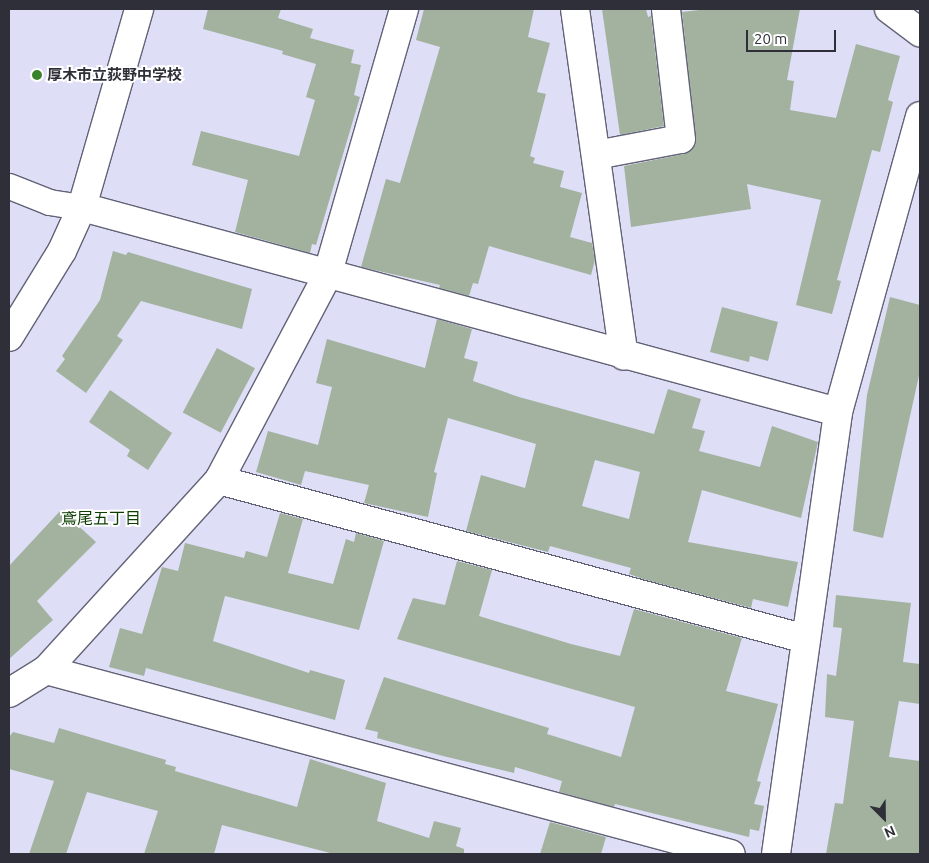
<!DOCTYPE html>
<meta charset="utf-8">
<style>
body{margin:0}
#map{position:relative;width:929px;height:863px;overflow:hidden;background:#dedef6;font-family:Ubuntu,"Noto Sans JP",sans-serif}
div>[style]{position:absolute}
[style*='--x']{left:calc(var(--x)*1px);top:calc(var(--y)*1px);width:calc(var(--w)*1px);rotate:calc(var(--a)*1deg)}
.building>*{inset:0;background:#a2b29f;transform-origin:0 0}
.roads{filter:drop-shadow(1px 0 #626277) drop-shadow(-1px 0 #626277) drop-shadow(0 1px #626277) drop-shadow(0 -1px #626277)}
.pedestrian>*{height:25px;margin:-12.5px;padding:0 12.5px;transform-origin:12.5px;border-radius:12.5px;background:#fff}
.minor>*{height:28px;margin:-14px;padding:0 14px;transform-origin:14px;border-radius:14px;background:#fff}
.tertiary>*{height:28px;margin:-14px;padding:0 14px;transform-origin:14px;border-radius:14px;background:#fff}
.dots>*{width:14px;height:14px;translate:-50% -50%;box-sizing:border-box;border:2px solid #fff;border-radius:50%}
span{translate:-50% -50%;white-space:nowrap;text-align:center;line-height:1.15;-webkit-text-stroke:4px #fff;paint-order:stroke}
.poi-label{font-size:15px;color:#2f2f39;font-weight:700}
.left{translate:0 -50%;text-align:left}
.neighbourhood-label{font-size:16px;color:#0c3d03}
.frame{position:absolute;inset:0;border:10px solid #2f2f39;pointer-events:none}
.north{position:absolute;left:859px;top:793px;width:50px;height:50px;-webkit-text-stroke:4px #fff;paint-order:stroke;rotate:157deg;font-size:14px;font-weight:700;line-height:20px;text-align:center;color:#2f2f39}
.north::after{content:'';display:block;margin:auto;width:18px;height:22px;background:#2f2f39;clip-path:polygon(50% 0,100% 100%,50% 72%,0 100%)}
.scale{position:absolute;left:746px;top:30px;width:90px;height:22px;box-sizing:border-box;border:2px solid #2f2f39;border-top:0;padding-left:6px;font-size:15px;line-height:18px;white-space:nowrap;color:#2f2f39;-webkit-text-stroke:4px #fff;paint-order:stroke}
</style>
<div id="map">
<div class="building">
<i style="clip-path:polygon(208px 9px,281px 9px,278px 18px,313px 29px,310px 38px,354px 50px,351px 63px,361px 65px,354px 95px,360px 97px,316px 245px,312px 244px,310px 253px,235px 232px,248px 180px,192px 165px,201px 131px,299px 156px,315px 100px,306px 97px,316px 64px,282px 54px,283px 51px,203px 29px)"></i>
<i style="clip-path:polygon(424px 9px,534px 9px,528px 37px,550px 43px,537px 92px,546px 94px,530px 156px,535px 158px,533px 163px,564px 171px,560px 187px,582px 193px,570px 237px,592px 243px,595px 260px,591px 275px,489px 246px,478px 284px,473px 283px,469px 296px,439px 288px,440px 285px,361px 267px,386px 179px,400px 183px,440px 47px,416px 40px)"></i>
<i style="clip-path:polygon(602px 9px,646px 9px,648px 17px,651px 16px,664px 126px,620px 135px)"></i>
<i style="clip-path:polygon(708px 9px,800px 9px,787px 80px,794px 81px,790px 110px,836px 118px,856px 44px,900px 56px,888px 100px,893px 102px,880px 152px,872px 150px,837px 280px,841px 281px,832px 314px,796px 305px,821px 200px,747px 184px,751px 209px,631px 227px,624px 166px,684px 154px,696px 144px,682px 12px)"></i>
<i style="clip-path:polygon(113px 251px,126px 255px,128px 252px,252px 289px,242px 329px,141px 301px,117px 336px,123px 340px,86px 393px,56px 371px,65px 359px,62px 356px,100px 300px)"></i>
<i style="clip-path:polygon(890px 297px,920px 305px,920px 371px,883px 538px,853px 531px,867px 395px)"></i>
<i style="clip-path:polygon(722px 307px,778px 322px,768px 361px,750px 356px,749px 362px,710px 352px)"></i>
<i style="clip-path:polygon(evenodd,437px 319px,472px 329px,464px 358px,478px 362px,473px 381px,519px 397px,654px 434px,668px 389px,701px 399px,692px 428px,705px 431px,699px 451px,760px 467px,772px 426px,818px 442px,801px 518px,702px 490px,688px 542px,798px 562px,788px 607px,753px 599px,751px 608px,643px 579px,629px 574px,631px 568px,550px 546px,548px 552px,466px 531px,481px 475px,525px 488px,536px 444px,448px 418px,434px 472px,437px 473px,428px 517px,364px 503px,369px 485px,305px 471px,301px 485px,256px 472px,268px 431px,318px 445px,332px 387px,316px 383px,327px 339px,425px 368px,437px 319px,595px 460px,640px 472px,629px 519px,582px 506px,595px 460px)"></i>
<i style="left:217px;top:348px;width:43px;height:73px;rotate:28deg"></i>
<i style="clip-path:polygon(110px 390px,172px 433px,148px 470px,127px 456px,130px 450px,89px 422px)"></i>
<i style="clip-path:polygon(61px 510px,96px 542px,37px 601px,53px 620px,9px 659px,9px 566px)"></i>
<i style="clip-path:polygon(280px 513px,303px 519px,288px 573px,333px 584px,346px 539px,354px 542px,356px 533px,384px 541px,359px 630px,225px 596px,213px 641px,309px 673px,310px 670px,345px 680px,335px 720px,146px 668px,144px 676px,109px 667px,120px 628px,142px 634px,162px 567px,178px 571px,185px 543px,244px 558px,246px 551px,267px 557px)"></i>
<i style="clip-path:polygon(457px 561px,492px 570px,479px 616px,571px 644px,620px 656px,634px 609px,742px 638px,726px 691px,778px 704px,757px 781px,761px 782px,754px 804px,764px 806px,759px 831px,750px 829px,749px 837px,615px 804px,614px 807px,559px 792px,562px 781px,515px 767px,514px 773px,443px 756px,377px 738px,378px 732px,365px 729px,384px 677px,549px 728px,547px 734px,621px 757px,635px 707px,397px 639px,413px 598px,445px 605px)"></i>
<i style="clip-path:polygon(836px 595px,911px 603px,903px 662px,920px 664px,920px 704px,899px 701px,889px 757px,920px 761px,920px 854px,826px 854px,835px 803px,843px 804px,854px 721px,825px 717px,827px 674px,836px 676px,842px 628px,833px 627px)"></i>
<i style="clip-path:polygon(59px 728px,166px 760px,165px 764px,176px 767px,175px 771px,297px 807px,310px 759px,386px 783px,377px 821px,429px 838px,434px 821px,461px 828px,456px 846px,464px 849px,464px 854px,334px 854px,222px 825px,214px 854px,144px 854px,158px 811px,87px 792px,66px 854px,29px 854px,54px 781px,9px 769px,9px 737px,13px 732px,54px 743px)"></i>
<i style="clip-path:polygon(550px 822px,606px 837px,601px 854px,540px 854px)"></i>
</div>
<div class="roads">
<div class="pedestrian">
<i style="--x:9;--y:186;--w:43;--a:21.8"></i>
<i style="--x:49;--y:202;--w:33;--a:9"></i>
</div>
<div class="minor">
<i style="--x:575;--y:9;--w:350;--a:82"></i>
<i style="--x:889;--y:9;--w:39;--a:37"></i>
<i style="--x:596;--y:155;--w:86;--a:-10.7"></i>
<i style="--x:681;--y:139;--w:131;--a:-96.6"></i>
<i style="--x:82;--y:207;--w:783;--a:15.17"></i>
<i style="--x:219;--y:480;--w:608;--a:15.16"></i>
<i style="--x:46;--y:670;--w:709;--a:15.04"></i>
<i style="--x:9;--y:693;--w:44;--a:-31.9"></i>
<i style="--x:46;--y:670;--w:257;--a:-47.7"></i>
<i style="--x:219;--y:480;--w:231;--a:-62.1"></i>
<i style="--x:327;--y:276;--w:278;--a:-73.9"></i>
<i style="--x:776;--y:854;--w:446;--a:-82"></i>
<i style="--x:838;--y:412;--w:307;--a:-74.5"></i>
</div>
<div class="tertiary">
<i style="--x:9;--y:337;--w:101;--a:-58.4"></i>
<i style="--x:62;--y:251;--w:48;--a:-65.6"></i>
<i style="--x:82;--y:207;--w:206;--a:-73.9"></i>
</div>
</div>
<div class="dots">
<i style="left:37px;top:75px;background:#37822a"></i>
</div>
<div class="poi-label">
<span class="left" style="left:47px;top:75px">厚木市立荻野中学校</span>
</div>
<div class="neighbourhood-label">
<span style="left:101px;top:518px">鳶尾五丁目</span>
</div>
<div class="frame"></div>
<div class="north">N</div>
<div class="scale">20 m</div>
</div>
